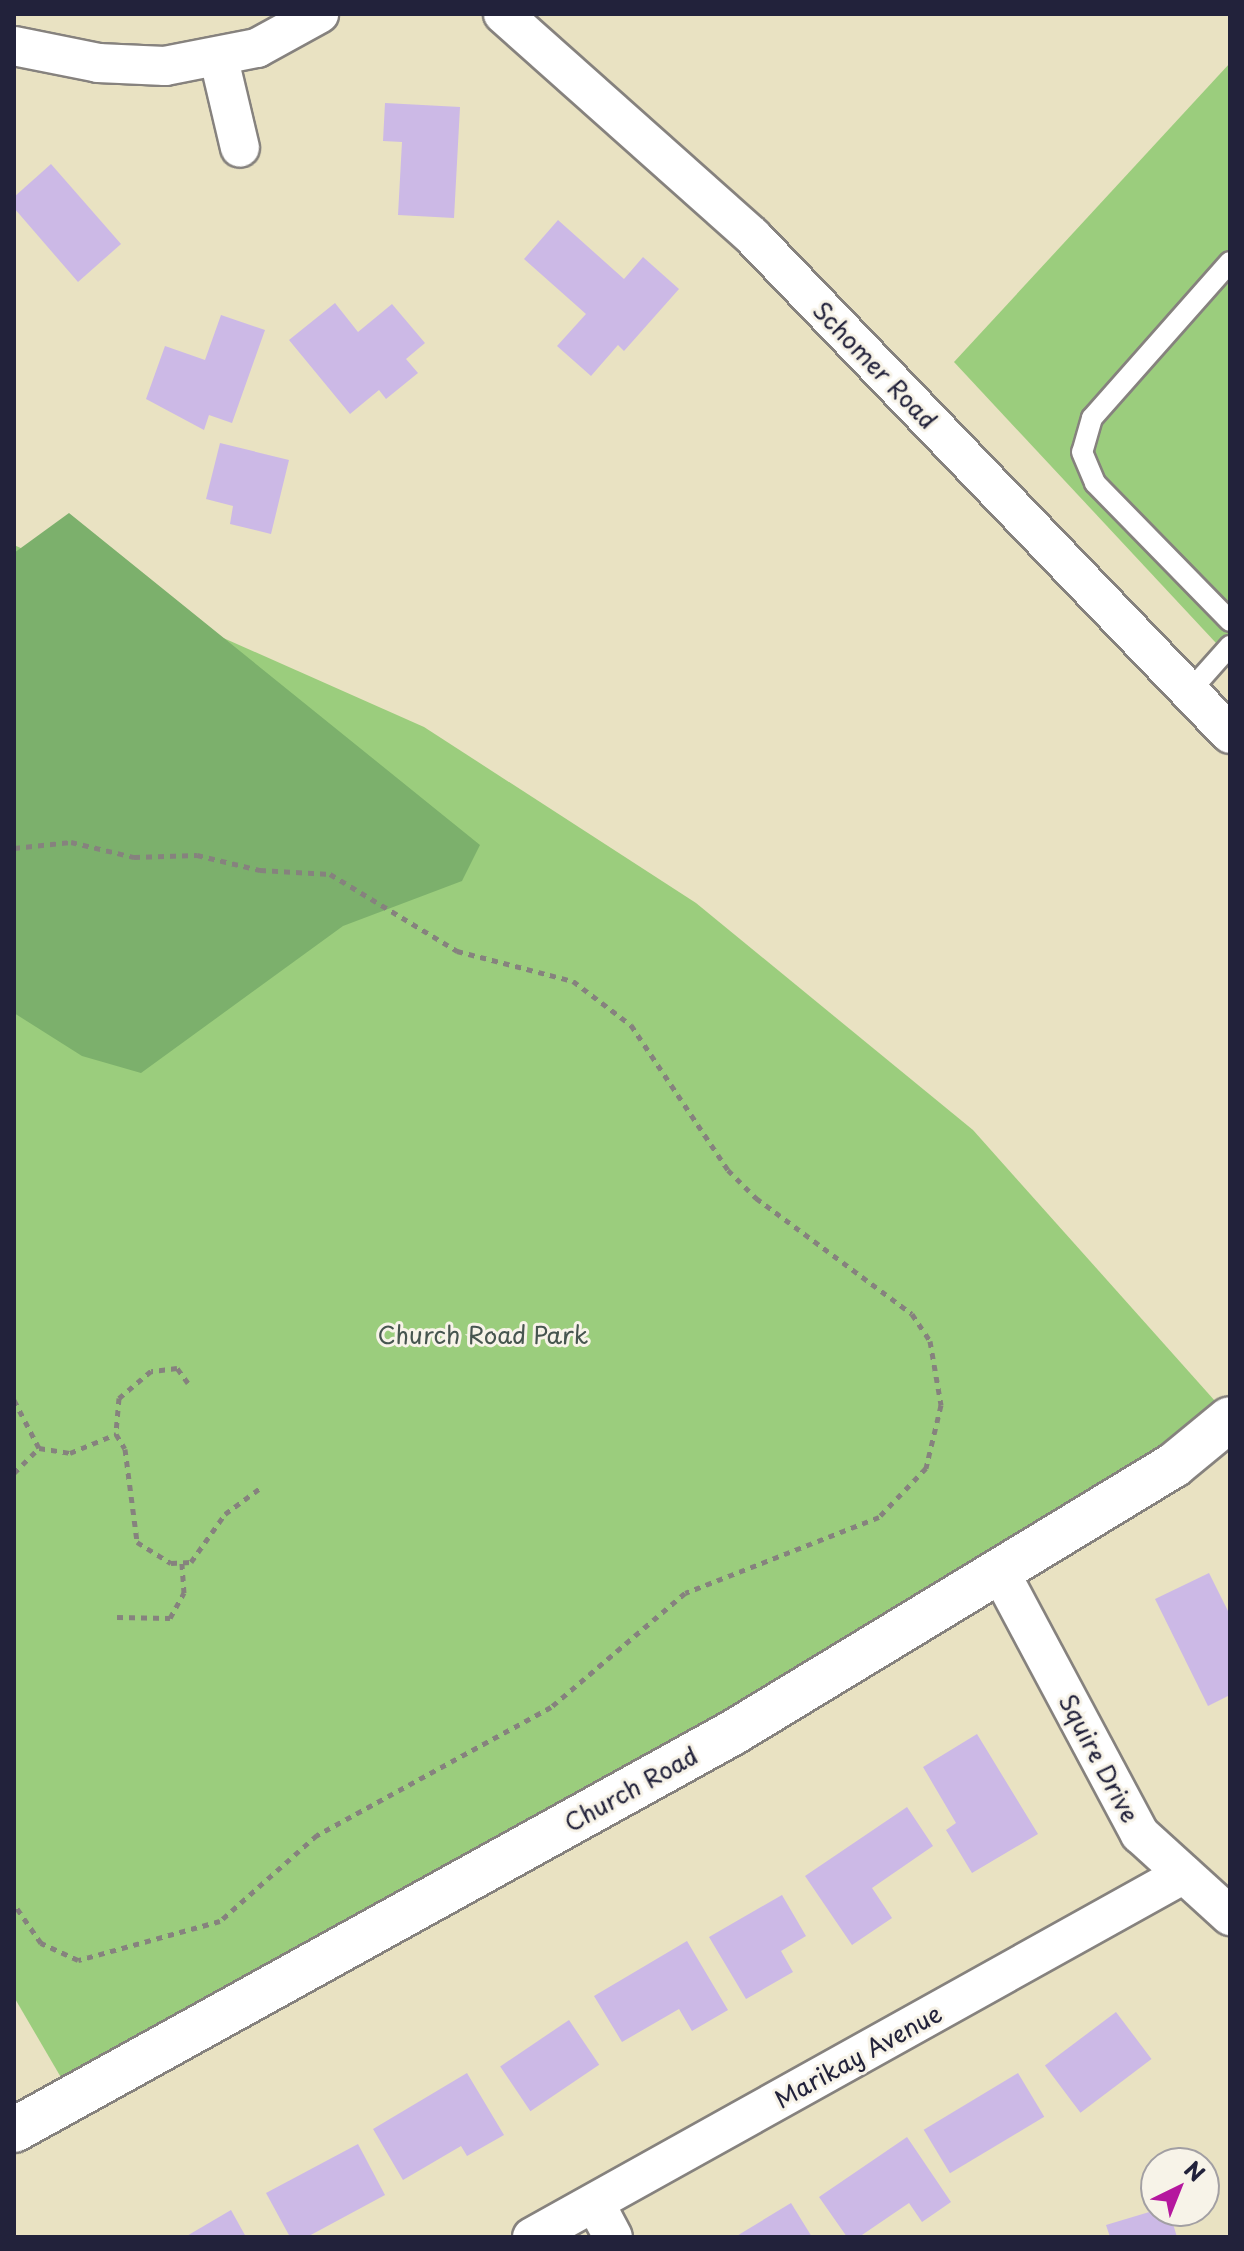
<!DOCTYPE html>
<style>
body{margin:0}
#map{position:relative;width:1244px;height:2251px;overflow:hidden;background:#e9e2c2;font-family:"Playpen Sans",sans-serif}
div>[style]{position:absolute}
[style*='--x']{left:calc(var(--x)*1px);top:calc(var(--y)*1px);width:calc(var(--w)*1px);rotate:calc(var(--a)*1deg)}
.green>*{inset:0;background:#9bcd7d}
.forest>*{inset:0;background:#7cb06c}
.building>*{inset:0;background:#ccb9e6;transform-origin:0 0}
.path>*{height:5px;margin-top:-2.5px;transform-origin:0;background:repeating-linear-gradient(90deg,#86827e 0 6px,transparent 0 12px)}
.roads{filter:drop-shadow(2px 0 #86827e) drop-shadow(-2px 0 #86827e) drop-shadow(0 2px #86827e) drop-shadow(0 -2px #86827e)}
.service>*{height:20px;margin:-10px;padding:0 10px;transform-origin:10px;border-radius:10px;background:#fff}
.minor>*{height:38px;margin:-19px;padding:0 19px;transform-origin:19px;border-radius:19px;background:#fff}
.tertiary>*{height:44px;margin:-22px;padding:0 22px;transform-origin:22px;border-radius:22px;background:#fff}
span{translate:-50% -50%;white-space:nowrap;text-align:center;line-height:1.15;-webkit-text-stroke:6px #f7f3e8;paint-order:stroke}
.street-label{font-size:24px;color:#22223b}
.park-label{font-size:24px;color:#46554f}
.frame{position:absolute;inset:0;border:16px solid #22223b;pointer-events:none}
.north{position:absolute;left:1140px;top:2147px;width:80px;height:80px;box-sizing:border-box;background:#f7f3e8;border:2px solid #a29fa3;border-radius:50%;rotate:43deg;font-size:22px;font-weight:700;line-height:32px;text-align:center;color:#22223b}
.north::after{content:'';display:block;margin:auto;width:28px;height:36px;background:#b5179e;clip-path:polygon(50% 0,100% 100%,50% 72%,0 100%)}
</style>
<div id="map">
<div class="green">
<i style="clip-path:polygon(1230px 63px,1230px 658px,954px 362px)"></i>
<i style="clip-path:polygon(14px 545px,424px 727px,696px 903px,973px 1130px,1215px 1401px,1189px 1454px,73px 2098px,14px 1997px)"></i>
</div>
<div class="forest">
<i style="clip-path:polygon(69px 513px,480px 845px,462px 881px,343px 926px,141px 1073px,82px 1056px,14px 1013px,14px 553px)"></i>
</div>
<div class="building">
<i style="clip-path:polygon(385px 103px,460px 107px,454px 218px,398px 215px,402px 142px,383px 141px)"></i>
<i style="clip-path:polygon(51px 164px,121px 244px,78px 282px,14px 208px,14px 197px)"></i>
<i style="clip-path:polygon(558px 220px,624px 279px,643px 257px,679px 289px,624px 351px,618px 345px,591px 376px,557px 346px,586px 314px,524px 259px)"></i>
<i style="clip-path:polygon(335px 303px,358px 332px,392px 304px,425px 343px,406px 359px,418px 373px,386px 399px,379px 390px,350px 414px,289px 340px)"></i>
<i style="clip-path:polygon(221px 315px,265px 330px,232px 423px,209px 415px,204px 430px,146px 399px,165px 346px,205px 360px)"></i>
<i style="clip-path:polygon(220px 443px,289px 460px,271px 534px,230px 524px,233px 506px,206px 499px)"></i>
<i style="clip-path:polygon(1209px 1573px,1230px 1615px,1230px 1695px,1208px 1706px,1155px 1599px)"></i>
<i style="clip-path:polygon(977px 1734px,1038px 1834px,972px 1873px,946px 1830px,956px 1823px,923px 1767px)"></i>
<i style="clip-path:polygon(907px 1807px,933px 1846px,872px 1888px,892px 1918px,852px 1945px,805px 1876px)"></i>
<i style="clip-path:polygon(782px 1895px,806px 1936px,781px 1951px,793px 1972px,746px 1999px,709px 1937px)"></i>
<i style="clip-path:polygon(687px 1941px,728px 2010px,692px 2031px,679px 2009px,622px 2042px,594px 1996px)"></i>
<i style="left:1116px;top:2012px;width:59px;height:89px;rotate:53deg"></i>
<i style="left:569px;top:2020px;width:54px;height:83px;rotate:56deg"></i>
<i style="clip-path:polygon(467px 2073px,504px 2135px,467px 2156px,461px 2146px,403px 2180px,373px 2129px)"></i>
<i style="left:1018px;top:2073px;width:51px;height:110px;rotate:59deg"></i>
<i style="clip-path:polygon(907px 2137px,951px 2202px,922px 2222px,909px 2203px,859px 2237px,847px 2237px,819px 2197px)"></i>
<i style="clip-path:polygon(358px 2144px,385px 2195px,307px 2237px,290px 2237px,266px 2193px)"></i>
<i style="clip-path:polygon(791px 2203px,812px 2237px,735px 2237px)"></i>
<i style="clip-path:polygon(231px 2210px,246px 2237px,185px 2237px)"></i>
<i style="clip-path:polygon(1156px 2210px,1169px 2211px,1177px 2237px,1110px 2237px,1106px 2225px)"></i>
</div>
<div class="path">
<i style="--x:14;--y:848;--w:57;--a:-6"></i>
<i style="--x:71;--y:842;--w:65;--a:13.4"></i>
<i style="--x:134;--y:857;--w:63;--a:-1.8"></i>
<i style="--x:197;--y:855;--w:65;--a:13.4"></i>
<i style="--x:260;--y:870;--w:70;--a:3.3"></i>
<i style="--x:330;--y:874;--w:149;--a:31.2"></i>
<i style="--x:457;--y:951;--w:120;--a:14.5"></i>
<i style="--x:573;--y:981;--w:73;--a:37.2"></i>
<i style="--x:631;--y:1025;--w:174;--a:56.2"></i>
<i style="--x:728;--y:1170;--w:40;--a:45"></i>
<i style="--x:756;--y:1198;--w:194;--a:36.6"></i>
<i style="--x:912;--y:1314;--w:32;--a:56"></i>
<i style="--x:930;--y:1341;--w:65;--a:80.2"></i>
<i style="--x:941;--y:1405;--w:65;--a:103.4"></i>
<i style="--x:926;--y:1468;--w:68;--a:133.8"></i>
<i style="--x:879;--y:1517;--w:208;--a:158.6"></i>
<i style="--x:685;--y:1593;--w:176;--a:139.6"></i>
<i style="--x:551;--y:1707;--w:267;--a:151.3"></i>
<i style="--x:317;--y:1835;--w:130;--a:138.4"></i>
<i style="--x:220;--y:1921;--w:147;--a:164.6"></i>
<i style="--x:78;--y:1960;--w:41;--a:-155.3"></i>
<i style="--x:41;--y:1943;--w:47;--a:-124.7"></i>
<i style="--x:188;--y:1383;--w:19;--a:-126"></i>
<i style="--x:177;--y:1368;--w:26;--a:173"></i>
<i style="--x:151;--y:1371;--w:42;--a:139.8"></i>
<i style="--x:119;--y:1398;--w:36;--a:95"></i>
<i style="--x:116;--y:1434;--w:17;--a:59"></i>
<i style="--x:125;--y:1449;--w:94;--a:82.6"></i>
<i style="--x:137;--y:1542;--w:40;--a:32"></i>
<i style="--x:171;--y:1563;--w:20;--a:-3"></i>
<i style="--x:191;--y:1562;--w:59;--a:-54.7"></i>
<i style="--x:225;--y:1514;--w:47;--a:-36.4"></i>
<i style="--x:14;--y:1400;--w:54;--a:62.5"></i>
<i style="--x:14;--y:1473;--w:35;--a:-45"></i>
<i style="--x:39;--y:1448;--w:31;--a:9"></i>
<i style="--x:70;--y:1453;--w:50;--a:-22.4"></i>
<i style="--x:117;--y:1617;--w:53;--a:1.1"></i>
<i style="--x:170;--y:1618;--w:29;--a:-61"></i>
<i style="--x:184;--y:1593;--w:30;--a:-94"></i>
</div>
<div class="roads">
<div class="service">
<i style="--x:1230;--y:262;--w:208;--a:131.5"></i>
<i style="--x:1092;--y:418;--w:35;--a:106"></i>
<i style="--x:1082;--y:452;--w:34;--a:67"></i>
<i style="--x:1095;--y:483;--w:193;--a:45.6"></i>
<i style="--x:1189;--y:692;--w:62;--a:-48.3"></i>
</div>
<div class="minor">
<i style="--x:503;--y:14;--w:334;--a:41.7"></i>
<i style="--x:752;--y:236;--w:690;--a:46.17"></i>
<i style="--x:14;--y:46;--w:86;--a:11.4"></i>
<i style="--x:98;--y:63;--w:67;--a:2.6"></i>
<i style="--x:165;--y:66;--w:94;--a:-11.1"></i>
<i style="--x:257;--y:48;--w:71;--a:-28.7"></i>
<i style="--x:219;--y:59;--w:91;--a:76.7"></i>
<i style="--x:1001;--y:1574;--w:295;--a:61.9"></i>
<i style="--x:1140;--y:1834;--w:122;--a:42.3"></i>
<i style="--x:595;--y:2203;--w:38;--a:62"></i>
<i style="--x:532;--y:2237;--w:746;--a:-29.11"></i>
</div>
<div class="tertiary">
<i style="--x:14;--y:2130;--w:823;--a:-28.93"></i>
<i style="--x:734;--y:1732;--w:515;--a:-31.25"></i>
<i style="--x:1174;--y:1465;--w:72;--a:-39.4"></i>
</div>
</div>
<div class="street-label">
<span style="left:875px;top:365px;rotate:46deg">Schomer Road</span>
<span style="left:1099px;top:1758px;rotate:62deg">Squire Drive</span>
<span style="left:631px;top:1789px;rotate:-29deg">Church Road</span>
<span style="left:858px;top:2056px;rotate:-29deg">Marikay Avenue</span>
</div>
<div class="park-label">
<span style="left:483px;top:1335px">Church Road Park</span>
</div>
<div class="frame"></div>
<div class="north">N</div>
</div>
